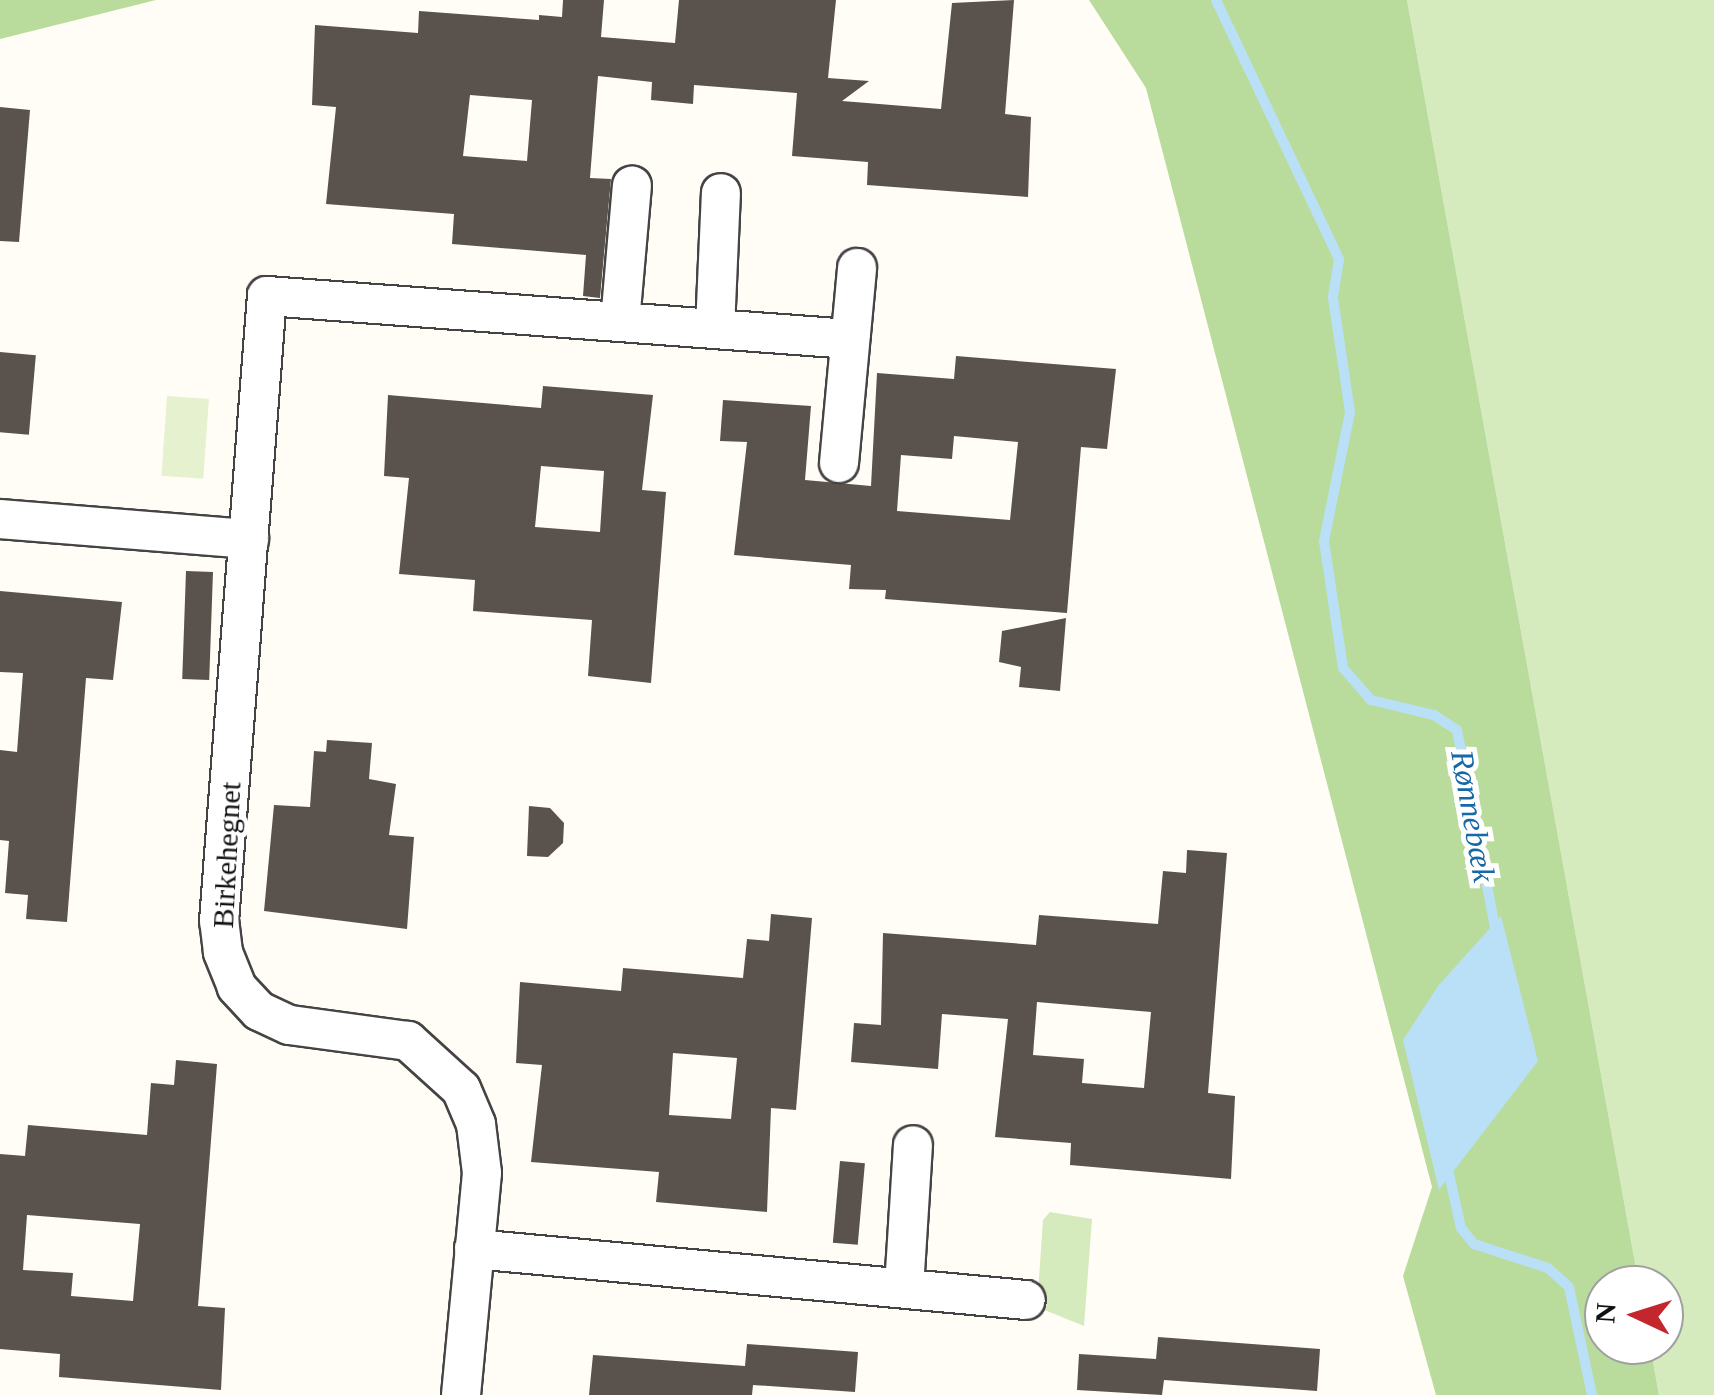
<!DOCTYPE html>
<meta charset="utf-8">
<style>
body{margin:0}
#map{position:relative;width:1714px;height:1395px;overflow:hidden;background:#fffdf5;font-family:Georgia,serif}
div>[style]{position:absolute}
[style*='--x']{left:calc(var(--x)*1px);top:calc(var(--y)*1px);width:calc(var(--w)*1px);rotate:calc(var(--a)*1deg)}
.green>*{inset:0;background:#d5ebbd}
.forest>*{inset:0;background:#b9dc9c}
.pitch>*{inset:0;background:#e6f2cf;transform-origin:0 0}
.water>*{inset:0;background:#b9e0f7}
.stream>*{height:10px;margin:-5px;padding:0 5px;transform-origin:5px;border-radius:5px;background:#b9e0f7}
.building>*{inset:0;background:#5a524d;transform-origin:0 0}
.roads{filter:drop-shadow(2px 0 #444) drop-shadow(-2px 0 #444) drop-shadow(0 2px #444) drop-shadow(0 -2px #444)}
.street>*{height:38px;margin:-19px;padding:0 19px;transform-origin:19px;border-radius:19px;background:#fff}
span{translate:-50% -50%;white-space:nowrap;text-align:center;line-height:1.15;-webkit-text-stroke:10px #fff;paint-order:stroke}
.street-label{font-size:30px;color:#111}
.water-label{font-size:32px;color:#1768a6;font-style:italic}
.north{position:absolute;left:1584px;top:1265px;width:100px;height:100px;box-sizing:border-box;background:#fff;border:2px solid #a0a0a0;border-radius:50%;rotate:274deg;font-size:28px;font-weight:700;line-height:40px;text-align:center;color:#111}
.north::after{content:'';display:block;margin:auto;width:35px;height:45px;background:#c4262e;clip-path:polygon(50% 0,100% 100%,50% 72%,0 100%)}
</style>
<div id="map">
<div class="green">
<i style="clip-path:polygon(1407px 0,1714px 0,1714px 1395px,1659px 1395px,1650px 1345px,1664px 1345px,1664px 1285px,1639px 1285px)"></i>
<i style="clip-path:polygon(1050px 1212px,1092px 1219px,1084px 1326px,1037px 1307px,1043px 1220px)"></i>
</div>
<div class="forest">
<i style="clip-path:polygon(0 0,156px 0,0 39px)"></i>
<i style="clip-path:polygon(1089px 0,1407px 0,1639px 1285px,1604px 1285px,1604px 1345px,1650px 1345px,1659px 1395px,1436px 1395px,1403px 1276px,1432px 1187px,1146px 88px)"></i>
</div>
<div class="pitch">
<i style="left:167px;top:396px;width:42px;height:80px;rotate:4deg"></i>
</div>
<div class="water">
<i style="clip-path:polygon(1501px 916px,1538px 1061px,1439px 1190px,1403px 1040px,1438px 986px)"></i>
</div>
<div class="stream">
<i style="--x:1216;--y:0;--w:287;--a:64.6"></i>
<i style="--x:1339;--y:259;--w:39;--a:99"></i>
<i style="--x:1333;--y:298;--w:115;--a:81.5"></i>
<i style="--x:1350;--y:412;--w:132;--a:101.4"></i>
<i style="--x:1324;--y:541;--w:128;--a:81.5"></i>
<i style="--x:1343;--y:668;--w:43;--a:48.8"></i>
<i style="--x:1371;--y:700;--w:65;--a:13.4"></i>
<i style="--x:1434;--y:715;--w:27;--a:33"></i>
<i style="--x:1457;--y:730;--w:207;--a:79.1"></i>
<i style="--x:1448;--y:1169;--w:60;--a:77.6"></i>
<i style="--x:1461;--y:1228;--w:21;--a:51"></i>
<i style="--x:1474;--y:1244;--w:78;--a:18"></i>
<i style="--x:1548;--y:1268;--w:28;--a:42"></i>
<i style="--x:1569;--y:1287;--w:110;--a:78"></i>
</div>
<div class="building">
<i style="clip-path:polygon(evenodd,563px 0,604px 0,601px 37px,675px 43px,679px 0,836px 0,828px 78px,869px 81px,842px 101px,941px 109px,952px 3px,1014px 0,1005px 114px,1031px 117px,1028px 197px,867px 185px,868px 162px,792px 156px,797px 93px,694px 85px,693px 104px,651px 100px,652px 82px,598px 76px,590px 178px,611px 179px,600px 298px,583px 296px,586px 255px,452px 244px,454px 214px,326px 204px,336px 107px,312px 105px,315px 25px,418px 33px,419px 11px,539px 20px,539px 15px,562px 17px,563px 0,470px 95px,532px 100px,527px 161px,463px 156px,470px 95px)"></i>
<i style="clip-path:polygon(0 107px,30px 110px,19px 242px,0 241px)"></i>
<i style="left:0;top:352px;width:36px;height:80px;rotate:5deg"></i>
<i style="clip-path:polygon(evenodd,956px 356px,1116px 369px,1107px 449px,1081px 447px,1067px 613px,885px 599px,886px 590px,849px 589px,851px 565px,734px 555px,747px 442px,720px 441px,723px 400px,811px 406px,805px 480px,871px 486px,877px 373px,954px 379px,956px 356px,954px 436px,1018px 442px,1010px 520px,897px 511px,901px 455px,952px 459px,954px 436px)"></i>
<i style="clip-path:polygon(evenodd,543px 386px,653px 395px,642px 490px,666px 492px,651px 683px,588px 676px,592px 620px,473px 611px,475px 580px,399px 574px,409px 478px,384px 476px,388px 395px,541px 408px,543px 386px,541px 466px,604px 471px,600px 532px,535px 527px,541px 466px)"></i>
<i style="left:186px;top:571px;width:27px;height:108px;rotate:2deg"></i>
<i style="clip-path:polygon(0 591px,122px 602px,113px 680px,86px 678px,67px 922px,26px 919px,28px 895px,5px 893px,9px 841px,0 840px,0 750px,17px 752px,23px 673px,0 672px)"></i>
<i style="clip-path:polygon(1066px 618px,1060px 691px,1019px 687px,1021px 667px,999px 662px,1002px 631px)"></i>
<i style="clip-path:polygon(327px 740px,372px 743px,369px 779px,396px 784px,389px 835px,414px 837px,407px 929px,264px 911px,274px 805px,310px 807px,314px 751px,326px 752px)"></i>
<i style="clip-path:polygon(529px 806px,550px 808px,564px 823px,563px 843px,548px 857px,527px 856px)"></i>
<i style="clip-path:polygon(evenodd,1187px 850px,1227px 853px,1208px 1093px,1235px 1096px,1231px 1179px,1070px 1165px,1071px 1143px,995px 1137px,1008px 1019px,942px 1014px,938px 1069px,851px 1062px,854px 1023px,881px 1025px,883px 933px,1036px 945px,1039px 915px,1158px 924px,1163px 871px,1186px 873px,1187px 850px,1037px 1002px,1151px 1012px,1144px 1088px,1082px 1083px,1084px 1059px,1033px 1055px,1037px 1002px)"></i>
<i style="clip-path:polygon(evenodd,771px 914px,812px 918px,796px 1110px,771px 1108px,767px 1212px,656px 1202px,659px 1172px,531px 1162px,542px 1065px,516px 1063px,520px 982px,621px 991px,623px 968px,743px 978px,747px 939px,769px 941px,771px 914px,673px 1053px,737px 1058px,731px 1119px,669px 1115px,673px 1053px)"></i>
<i style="clip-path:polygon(evenodd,176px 1060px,217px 1064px,198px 1306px,225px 1308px,221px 1390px,59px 1377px,60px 1354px,0 1349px,0 1154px,25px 1156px,28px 1125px,147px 1135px,151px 1083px,174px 1085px,176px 1060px,27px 1215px,140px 1224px,133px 1301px,71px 1296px,73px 1273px,23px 1270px,27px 1215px)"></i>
<i style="left:840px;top:1161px;width:25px;height:82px;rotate:5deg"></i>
<i style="clip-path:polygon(1158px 1337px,1320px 1349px,1317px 1391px,1164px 1380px,1162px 1395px,1077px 1390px,1079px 1354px,1156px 1359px)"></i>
<i style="clip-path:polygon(747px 1344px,858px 1352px,855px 1392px,753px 1385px,752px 1395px,589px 1395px,593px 1355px,745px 1366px)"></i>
</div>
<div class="roads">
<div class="street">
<i style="--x:620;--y:322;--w:137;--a:-85"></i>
<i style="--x:715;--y:329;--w:136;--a:-87.5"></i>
<i style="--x:839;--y:463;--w:196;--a:-84.7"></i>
<i style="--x:0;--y:519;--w:250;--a:4.6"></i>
<i style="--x:474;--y:1249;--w:554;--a:5.28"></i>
<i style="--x:904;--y:1288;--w:143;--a:-86.4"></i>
<i style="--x:461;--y:1395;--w:223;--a:-84.6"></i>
<i style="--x:482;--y:1173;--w:49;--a:-97"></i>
<i style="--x:476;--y:1124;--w:38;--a:-113"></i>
<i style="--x:461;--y:1089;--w:72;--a:-137.8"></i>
<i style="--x:408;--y:1041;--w:120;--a:-172.3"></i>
<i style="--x:289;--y:1025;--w:33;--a:-155"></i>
<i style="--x:259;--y:1011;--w:33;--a:-133"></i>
<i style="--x:237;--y:987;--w:38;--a:-112"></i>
<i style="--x:223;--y:952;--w:31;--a:-97"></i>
<i style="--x:219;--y:921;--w:627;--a:-85.61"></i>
<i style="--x:267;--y:296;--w:585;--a:4.22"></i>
</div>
</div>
<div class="street-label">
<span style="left:227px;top:855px;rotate:-87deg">Birkehegnet</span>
</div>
<div class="water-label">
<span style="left:1473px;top:816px;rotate:80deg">Rønnebæk</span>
</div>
<div class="north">N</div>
</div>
